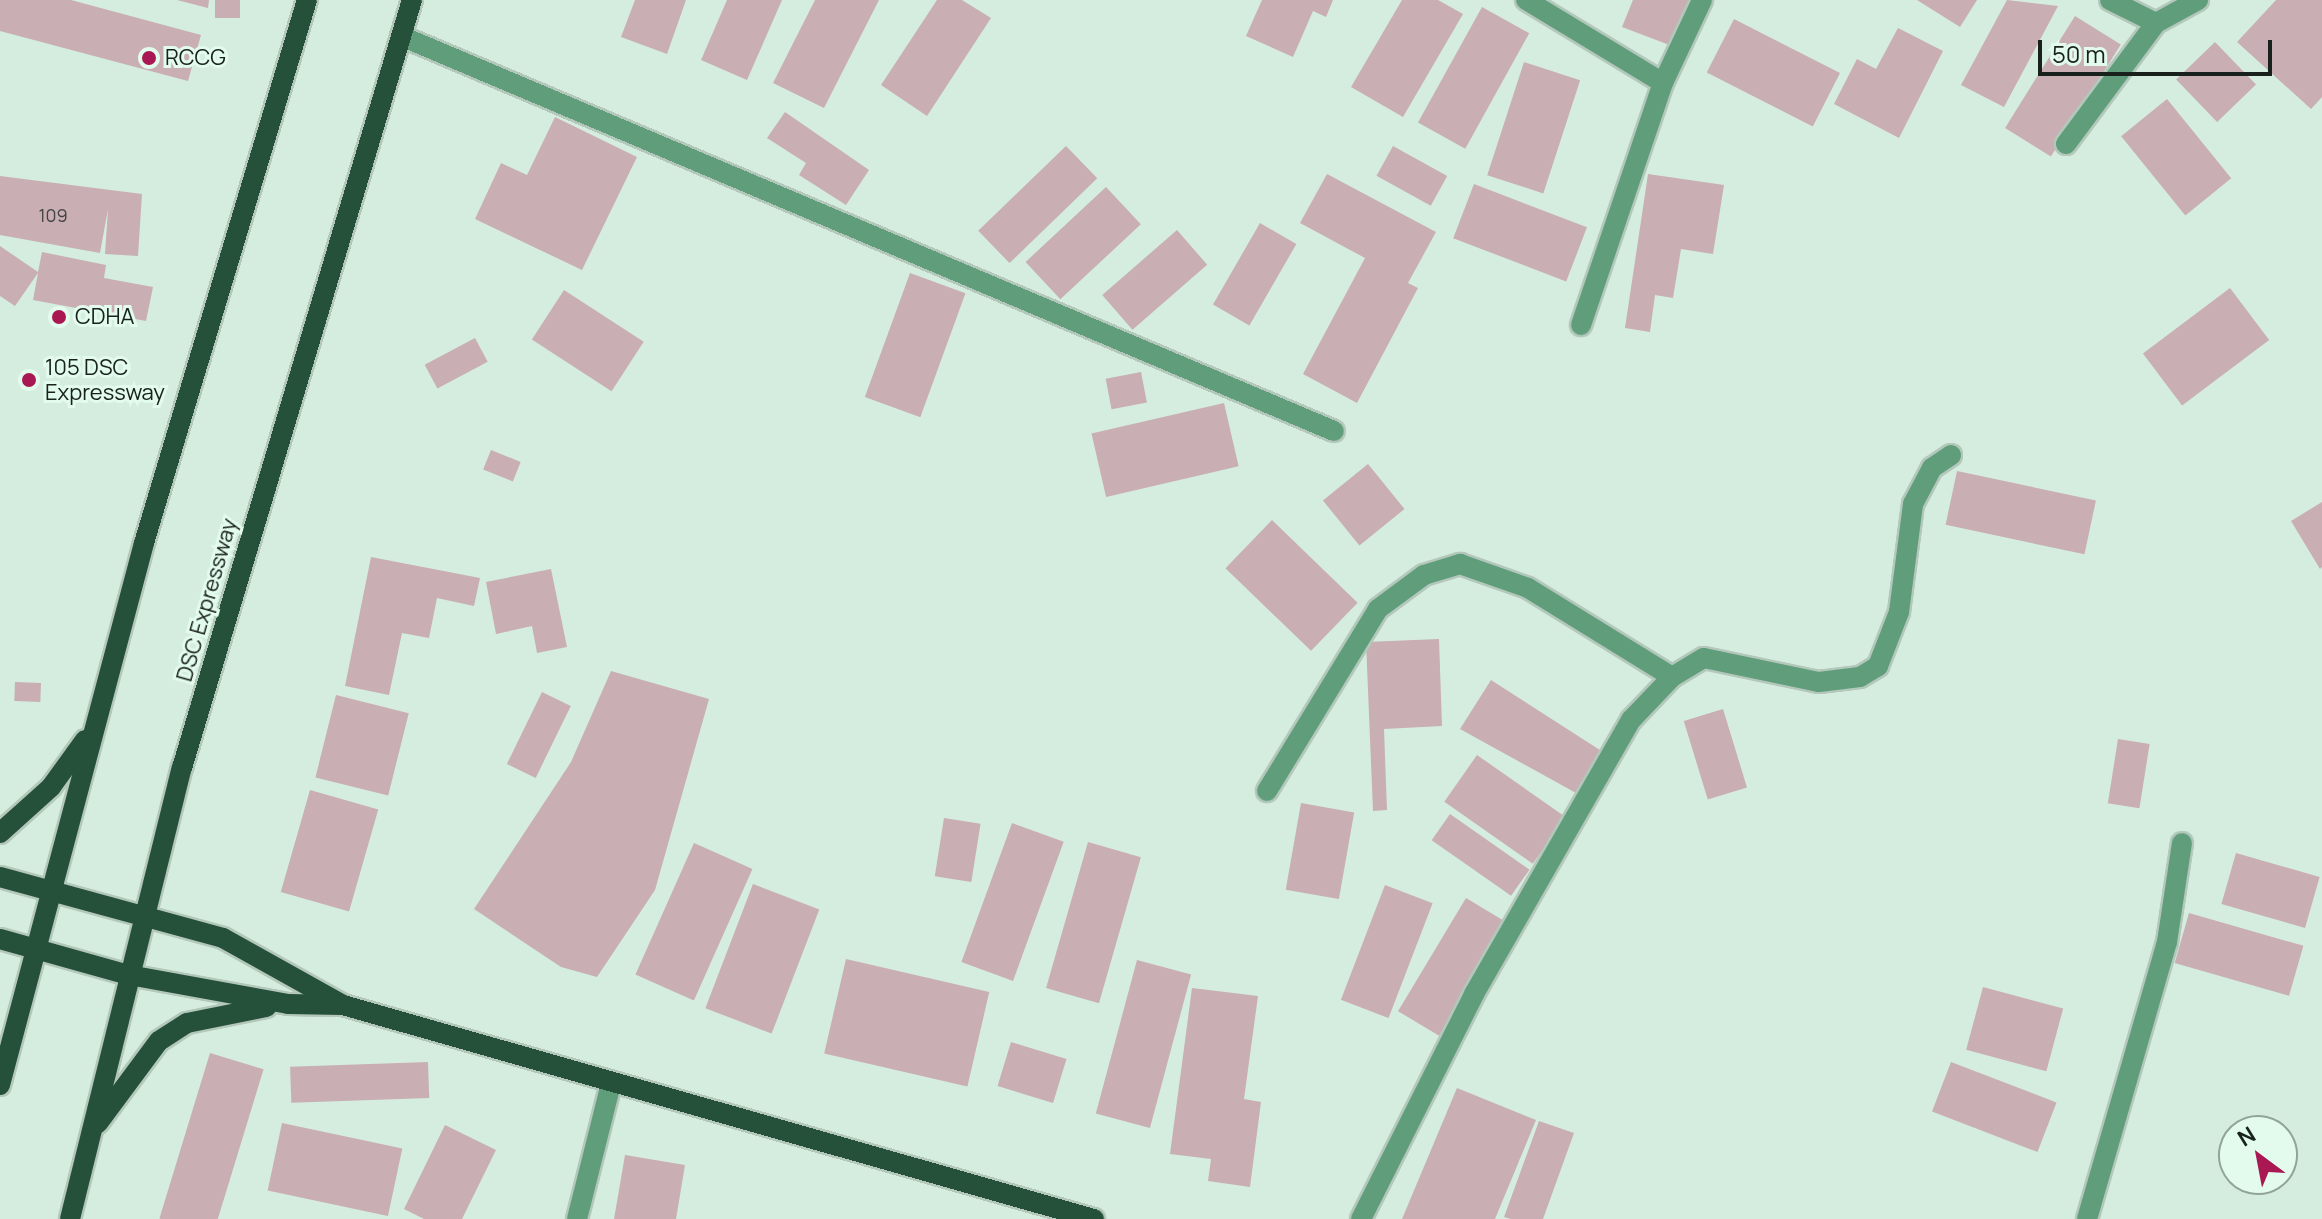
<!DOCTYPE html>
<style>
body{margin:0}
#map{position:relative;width:2322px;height:1219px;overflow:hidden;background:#d5edde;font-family:Manrope,sans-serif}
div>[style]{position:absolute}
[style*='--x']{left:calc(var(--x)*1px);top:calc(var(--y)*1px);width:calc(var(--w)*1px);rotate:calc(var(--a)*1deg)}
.building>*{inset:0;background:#c9aeb3;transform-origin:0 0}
.roads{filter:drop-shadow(2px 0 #b3c8bb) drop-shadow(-2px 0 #b3c8bb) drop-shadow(0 2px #b3c8bb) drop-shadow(0 -2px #b3c8bb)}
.minor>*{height:20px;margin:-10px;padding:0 10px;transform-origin:10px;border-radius:10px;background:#5f9d7b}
.major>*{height:20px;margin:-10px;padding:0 10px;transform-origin:10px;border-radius:10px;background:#255039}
.dots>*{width:22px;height:22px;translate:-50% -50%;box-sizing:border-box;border:4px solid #e2fbec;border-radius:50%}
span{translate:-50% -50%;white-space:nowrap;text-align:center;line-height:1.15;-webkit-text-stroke:6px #e2fbec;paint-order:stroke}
.number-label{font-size:18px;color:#444442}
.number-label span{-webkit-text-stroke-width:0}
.poi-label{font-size:22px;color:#18211c}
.left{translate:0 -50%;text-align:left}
.street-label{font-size:22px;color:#18211c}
.north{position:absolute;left:2218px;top:1115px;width:80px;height:80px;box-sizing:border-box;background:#e2fbec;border:2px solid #91a499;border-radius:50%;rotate:328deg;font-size:22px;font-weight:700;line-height:32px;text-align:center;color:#18211c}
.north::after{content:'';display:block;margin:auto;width:28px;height:36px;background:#a91852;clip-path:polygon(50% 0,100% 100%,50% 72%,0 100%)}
.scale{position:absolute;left:2038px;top:40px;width:234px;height:36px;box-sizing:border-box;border:4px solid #18211c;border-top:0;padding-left:10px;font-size:24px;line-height:28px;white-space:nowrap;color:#18211c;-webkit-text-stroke:6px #e2fbec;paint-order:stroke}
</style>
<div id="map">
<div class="building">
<i style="clip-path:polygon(0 0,71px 0,201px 35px,188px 81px,0 31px)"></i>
<i style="clip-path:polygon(177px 0,209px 0,208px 8px)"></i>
<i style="left:215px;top:0;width:25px;height:18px"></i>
<i style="clip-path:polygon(635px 0,686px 0,667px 54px,621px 37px)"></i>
<i style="clip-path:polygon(727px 0,782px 0,747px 80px,701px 60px)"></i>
<i style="clip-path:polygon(815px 0,879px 0,824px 108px,773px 83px)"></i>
<i style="clip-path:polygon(937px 0,962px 0,991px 18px,927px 116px,881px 85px)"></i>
<i style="clip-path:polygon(1262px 0,1333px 0,1326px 17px,1313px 11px,1293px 57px,1246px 36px)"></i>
<i style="clip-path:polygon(1402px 0,1438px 0,1463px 14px,1403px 117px,1351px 87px)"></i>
<i style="clip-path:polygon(1633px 0,1689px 0,1672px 46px,1622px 27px)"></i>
<i style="clip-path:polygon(1917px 0,1977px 0,1960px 27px)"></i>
<i style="clip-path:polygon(2007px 0,2058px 6px,2004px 107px,1961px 85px)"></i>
<i style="clip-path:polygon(2276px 0,2322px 0,2322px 97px,2311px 109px,2237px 42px)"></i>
<i style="left:1482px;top:7px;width:54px;height:132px;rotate:29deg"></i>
<i style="left:2075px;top:16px;width:54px;height:132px;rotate:32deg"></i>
<i style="left:1734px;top:19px;width:119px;height:60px;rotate:27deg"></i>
<i style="clip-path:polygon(1898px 28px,1943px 51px,1899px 138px,1834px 104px,1857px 59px,1876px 69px)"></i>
<i style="left:2215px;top:42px;width:59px;height:54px;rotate:46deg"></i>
<i style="left:1524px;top:62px;width:59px;height:119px;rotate:18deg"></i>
<i style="left:2167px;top:99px;width:102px;height:59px;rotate:51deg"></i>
<i style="clip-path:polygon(785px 112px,869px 170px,846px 205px,799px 175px,806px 163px,767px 138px)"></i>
<i style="clip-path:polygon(555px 117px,637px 157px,582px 270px,475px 219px,501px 163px,527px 175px)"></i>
<i style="left:1066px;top:146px;width:45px;height:122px;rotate:46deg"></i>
<i style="left:1393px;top:146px;width:62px;height:34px;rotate:29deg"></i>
<i style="clip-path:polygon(1327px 174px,1436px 232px,1408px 283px,1418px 288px,1357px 403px,1303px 374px,1365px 258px,1300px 223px)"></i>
<i style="clip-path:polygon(1648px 174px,1724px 185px,1713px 254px,1681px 249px,1673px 298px,1655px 295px,1650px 332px,1625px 328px)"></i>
<i style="clip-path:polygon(0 176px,142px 194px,138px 256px,105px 254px,108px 209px,100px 253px,0 235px)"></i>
<i style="left:1474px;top:184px;width:121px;height:58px;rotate:21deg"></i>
<i style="left:1106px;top:187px;width:51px;height:110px;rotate:47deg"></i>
<i style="left:1260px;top:223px;width:42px;height:94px;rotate:30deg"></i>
<i style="left:1177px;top:230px;width:46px;height:99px;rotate:49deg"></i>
<i style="clip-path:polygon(0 246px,38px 272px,42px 252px,106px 265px,104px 278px,153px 287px,146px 321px,33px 300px,38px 273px,15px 306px,0 296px)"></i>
<i style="left:910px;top:273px;width:59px;height:132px;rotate:20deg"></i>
<i style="left:2230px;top:288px;width:65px;height:109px;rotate:53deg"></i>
<i style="left:564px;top:290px;width:95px;height:59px;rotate:33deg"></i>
<i style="left:475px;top:338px;width:27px;height:57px;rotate:62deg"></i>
<i style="left:1141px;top:372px;width:31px;height:36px;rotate:79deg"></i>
<i style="left:1224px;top:403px;width:65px;height:136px;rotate:77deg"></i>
<i style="left:491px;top:450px;width:32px;height:21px;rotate:22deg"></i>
<i style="left:1368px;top:464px;width:58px;height:58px;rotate:51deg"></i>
<i style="left:1957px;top:471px;width:142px;height:55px;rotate:12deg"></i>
<i style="clip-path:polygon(2322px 502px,2322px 567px,2320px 569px,2291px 521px)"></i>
<i style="left:1272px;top:520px;width:119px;height:67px;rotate:44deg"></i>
<i style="clip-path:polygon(371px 557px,480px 578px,474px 606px,437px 598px,429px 638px,402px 633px,389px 695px,345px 686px)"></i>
<i style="clip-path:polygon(551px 569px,567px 647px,537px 653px,532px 626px,496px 634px,486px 582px)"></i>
<i style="clip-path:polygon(1439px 639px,1442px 726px,1384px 729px,1387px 810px,1373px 811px,1366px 642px)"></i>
<i style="clip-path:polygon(611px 671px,709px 699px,655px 890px,597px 977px,561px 967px,474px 909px,571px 762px)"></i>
<i style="clip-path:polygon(1491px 680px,1603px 752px,1576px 793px,1460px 729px)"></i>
<i style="left:15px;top:682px;width:26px;height:19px;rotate:2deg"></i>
<i style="left:542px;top:692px;width:32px;height:80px;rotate:26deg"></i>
<i style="left:336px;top:695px;width:75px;height:85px;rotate:14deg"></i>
<i style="left:1723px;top:709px;width:82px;height:41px;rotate:73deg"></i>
<i style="left:2118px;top:739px;width:32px;height:65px;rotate:9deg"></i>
<i style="left:1477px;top:755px;width:108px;height:57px;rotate:35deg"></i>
<i style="left:310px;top:790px;width:71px;height:106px;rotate:16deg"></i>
<i style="left:1301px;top:803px;width:54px;height:88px;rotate:10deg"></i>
<i style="left:1450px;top:814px;width:97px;height:32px;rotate:35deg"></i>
<i style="left:944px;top:818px;width:37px;height:59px;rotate:9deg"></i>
<i style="left:1012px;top:823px;width:55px;height:148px;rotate:20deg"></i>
<i style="left:1088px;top:842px;width:55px;height:152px;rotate:16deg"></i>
<i style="left:694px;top:843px;width:64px;height:144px;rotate:24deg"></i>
<i style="left:2236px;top:853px;width:87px;height:53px;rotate:16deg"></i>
<i style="left:753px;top:884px;width:71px;height:133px;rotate:21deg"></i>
<i style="left:1385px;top:885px;width:51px;height:123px;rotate:21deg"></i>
<i style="left:1466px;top:898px;width:48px;height:132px;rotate:31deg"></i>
<i style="left:2189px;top:913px;width:119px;height:52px;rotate:16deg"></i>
<i style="left:846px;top:959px;width:147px;height:97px;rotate:13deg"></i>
<i style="left:1137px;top:960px;width:56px;height:159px;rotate:15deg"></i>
<i style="left:1983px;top:987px;width:83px;height:65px;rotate:15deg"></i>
<i style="clip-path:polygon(1192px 988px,1258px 996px,1244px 1099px,1261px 1102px,1250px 1187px,1208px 1181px,1211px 1159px,1170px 1154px)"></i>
<i style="left:1011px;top:1042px;width:58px;height:46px;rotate:17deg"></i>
<i style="left:210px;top:1053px;width:56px;height:173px;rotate:17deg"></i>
<i style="left:428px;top:1062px;width:36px;height:138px;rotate:88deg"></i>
<i style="left:1951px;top:1062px;width:113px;height:53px;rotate:21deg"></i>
<i style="clip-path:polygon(1457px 1088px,1536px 1120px,1495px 1219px,1402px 1219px)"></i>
<i style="clip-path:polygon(1539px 1121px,1574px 1133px,1543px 1219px,1511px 1219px,1504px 1217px)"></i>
<i style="left:282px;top:1123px;width:123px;height:69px;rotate:12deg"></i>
<i style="clip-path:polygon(445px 1125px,496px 1150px,462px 1219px,424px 1219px,404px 1209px)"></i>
<i style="clip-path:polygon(625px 1155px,685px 1165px,676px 1219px,614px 1219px)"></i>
</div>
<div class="roads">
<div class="minor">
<i style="--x:1526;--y:0;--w:160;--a:31.2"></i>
<i style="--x:2110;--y:0;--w:51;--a:26.6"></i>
<i style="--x:2156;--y:23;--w:48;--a:-28.7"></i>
<i style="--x:401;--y:36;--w:1013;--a:22.95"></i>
<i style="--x:2066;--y:144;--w:151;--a:-53.4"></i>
<i style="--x:1581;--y:325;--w:256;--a:-71.3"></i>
<i style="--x:1663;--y:83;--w:92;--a:-64.8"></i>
<i style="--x:1267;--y:791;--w:213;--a:-58.6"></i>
<i style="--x:1378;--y:609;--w:57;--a:-36.5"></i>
<i style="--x:1424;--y:575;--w:38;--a:-17"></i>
<i style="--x:1460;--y:564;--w:72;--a:19.4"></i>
<i style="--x:1528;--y:588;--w:169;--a:31.7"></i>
<i style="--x:577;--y:1219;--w:139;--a:-75.9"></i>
<i style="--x:1361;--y:1219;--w:252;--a:-63.3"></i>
<i style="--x:1474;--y:994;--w:316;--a:-60.2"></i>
<i style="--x:1631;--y:720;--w:59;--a:-46.4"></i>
<i style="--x:1672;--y:677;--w:37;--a:-31"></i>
<i style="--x:1704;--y:658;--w:117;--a:11.8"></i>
<i style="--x:1819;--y:682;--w:41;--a:-7"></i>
<i style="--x:1860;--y:677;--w:21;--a:-31"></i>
<i style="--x:1878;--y:666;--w:58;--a:-68.7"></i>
<i style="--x:1899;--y:612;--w:109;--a:-82.6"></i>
<i style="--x:1913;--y:504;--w:41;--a:-62.2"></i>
<i style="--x:1932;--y:468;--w:23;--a:-34"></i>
<i style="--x:2087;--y:1219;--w:288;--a:-73.9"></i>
<i style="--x:2167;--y:942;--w:100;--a:-81.4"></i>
</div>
<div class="major">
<i style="--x:0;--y:833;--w:69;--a:-42"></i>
<i style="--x:51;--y:787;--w:58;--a:-54.1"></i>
<i style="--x:0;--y:877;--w:231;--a:15.3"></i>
<i style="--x:223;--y:938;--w:137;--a:29.2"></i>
<i style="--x:0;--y:939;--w:134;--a:15.6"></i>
<i style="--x:129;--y:975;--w:162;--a:10.3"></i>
<i style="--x:288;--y:1004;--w:55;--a:1"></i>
<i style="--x:343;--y:1005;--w:781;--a:15.91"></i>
<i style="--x:0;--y:1085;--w:561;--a:-75.12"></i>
<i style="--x:144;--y:543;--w:567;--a:-73.29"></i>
<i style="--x:98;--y:1123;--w:102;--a:-53.4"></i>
<i style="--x:159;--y:1041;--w:33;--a:-33"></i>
<i style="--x:187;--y:1023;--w:81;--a:-11.4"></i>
<i style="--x:70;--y:1219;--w:465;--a:-76.1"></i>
<i style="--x:182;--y:768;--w:802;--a:-73.33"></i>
</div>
</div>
<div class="dots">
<i style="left:149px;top:58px;background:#a91852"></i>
<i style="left:59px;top:317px;background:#a91852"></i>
<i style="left:29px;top:380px;background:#a91852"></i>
</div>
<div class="number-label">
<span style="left:53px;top:215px">109</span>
</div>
<div class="poi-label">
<span class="left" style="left:165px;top:58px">RCCG</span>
<span class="left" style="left:75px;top:317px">CDHA</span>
<span class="left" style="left:45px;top:380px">105 DSC<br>Expressway</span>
</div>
<div class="street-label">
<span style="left:207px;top:600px;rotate:-74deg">DSC Expressway</span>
</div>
<div class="north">N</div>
<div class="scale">50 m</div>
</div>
